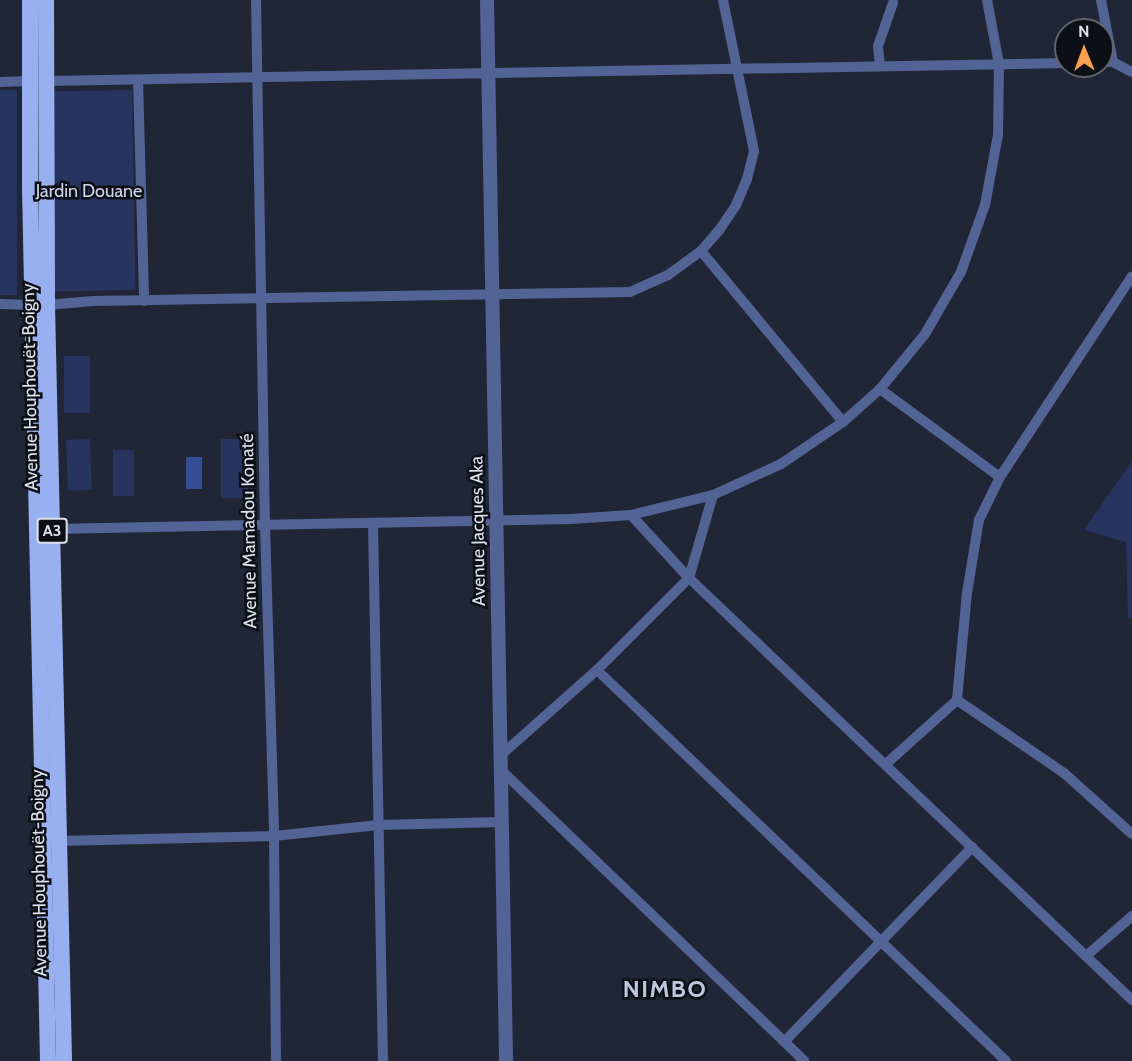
<!DOCTYPE html>
<meta charset="utf-8">
<style>
body{margin:0}
#map{position:relative;width:1132px;height:1061px;overflow:hidden;background:#202636;font-family:Cabin,sans-serif}
div>[style]{position:absolute}
[style*='--x']{left:calc(var(--x)*1px);top:calc(var(--y)*1px);width:calc(var(--w)*1px);rotate:calc(var(--a)*1deg)}
.green>*{inset:0;background:#27345f;transform-origin:0 0}
.water>*{inset:0;background:#374d96;transform-origin:0 0}
.minor>*{height:10px;margin:-5px;padding:0 5px;transform-origin:5px;border-radius:5px;background:#526495}
.tertiary>*{height:14px;margin:-7px;padding:0 7px;transform-origin:7px;border-radius:7px;background:#526495}
.trunk>*{height:16px;margin:-8px;padding:0 8px;transform-origin:8px;border-radius:8px;background:#98aff0}
span{translate:-50% -50%;white-space:nowrap;text-align:center;line-height:1.15;-webkit-text-stroke:5px #0d0f17;paint-order:stroke}
.shield-label span{padding:2px 4px;background:#0d0f17;border:2px solid;border-radius:4px;-webkit-text-stroke-width:0}
.shield-label{font-size:16px;color:#dde1ec;font-weight:700}
.park-label{font-size:18px;color:#cfd7ed}
.street-label{font-size:18px;color:#dde1ec}
.district-label{font-size:24px;color:#bdc6dc;font-weight:700;letter-spacing:1.5px}
.north{position:absolute;left:1054px;top:18px;width:60px;height:60px;box-sizing:border-box;background:#0d0f17;border:2px solid #60636c;border-radius:50%;rotate:359deg;font-size:16px;font-weight:700;line-height:24px;text-align:center;color:#dde1ec}
.north::after{content:'';display:block;margin:auto;width:21px;height:27px;background:#fb9e50;clip-path:polygon(50% 0,100% 100%,50% 72%,0 100%)}
</style>
<div id="map">
<div class="green">
<i style="left:0;top:90px;width:17px;height:205px"></i>
<i style="left:132px;top:90px;width:200px;height:90px;rotate:89deg"></i>
<i style="left:64px;top:356px;width:26px;height:57px"></i>
<i style="left:90px;top:439px;width:51px;height:24px;rotate:88deg"></i>
<i style="left:221px;top:439px;width:27px;height:59px"></i>
<i style="left:113px;top:450px;width:21px;height:46px"></i>
<i style="clip-path:polygon(1132px 461px,1132px 618px,1128px 618px,1126px 542px,1084px 530px)"></i>
</div>
<div class="water">
<i style="left:186px;top:457px;width:16px;height:32px"></i>
</div>
<div class="minor">
<i style="--x:256;--y:0;--w:525;--a:89.02"></i>
<i style="--x:265;--y:525;--w:311;--a:88.3"></i>
<i style="--x:274;--y:836;--w:225;--a:89.5"></i>
<i style="--x:1101;--y:0;--w:63;--a:79"></i>
<i style="--x:1102;--y:62;--w:11;--a:0"></i>
<i style="--x:1113;--y:62;--w:21;--a:28"></i>
<i style="--x:880;--y:66;--w:20;--a:-96"></i>
<i style="--x:878;--y:46;--w:46;--a:-70.8"></i>
<i style="--x:138;--y:80;--w:221;--a:88.4"></i>
<i style="--x:47;--y:81;--w:1019;--a:-1.01"></i>
<i style="--x:0;--y:82;--w:31;--a:-2"></i>
<i style="--x:701;--y:251;--w:222;--a:50.3"></i>
<i style="--x:0;--y:304;--w:32;--a:2"></i>
<i style="--x:47;--y:305;--w:46;--a:-5"></i>
<i style="--x:93;--y:301;--w:537;--a:-0.96"></i>
<i style="--x:630;--y:292;--w:42;--a:-24.1"></i>
<i style="--x:668;--y:275;--w:41;--a:-36"></i>
<i style="--x:701;--y:251;--w:29;--a:-49"></i>
<i style="--x:720;--y:229;--w:29;--a:-56"></i>
<i style="--x:736;--y:205;--w:28;--a:-67"></i>
<i style="--x:747;--y:179;--w:29;--a:-76"></i>
<i style="--x:754;--y:151;--w:154;--a:-101.6"></i>
<i style="--x:880;--y:389;--w:149;--a:36.3"></i>
<i style="--x:631;--y:515;--w:86;--a:47.4"></i>
<i style="--x:689;--y:578;--w:612;--a:43.61"></i>
<i style="--x:373;--y:523;--w:538;--a:88.94"></i>
<i style="--x:52;--y:529;--w:519;--a:-1.1"></i>
<i style="--x:571;--y:519;--w:60;--a:-3.8"></i>
<i style="--x:631;--y:515;--w:84;--a:-13.7"></i>
<i style="--x:713;--y:495;--w:75;--a:-24.5"></i>
<i style="--x:781;--y:464;--w:75;--a:-34.1"></i>
<i style="--x:843;--y:422;--w:50;--a:-41.7"></i>
<i style="--x:880;--y:389;--w:71;--a:-50.7"></i>
<i style="--x:925;--y:334;--w:72;--a:-59.9"></i>
<i style="--x:961;--y:272;--w:71;--a:-70.3"></i>
<i style="--x:985;--y:205;--w:71;--a:-79.5"></i>
<i style="--x:998;--y:135;--w:71;--a:-89.2"></i>
<i style="--x:999;--y:64;--w:65;--a:-100.6"></i>
<i style="--x:597;--y:670;--w:566;--a:43.71"></i>
<i style="--x:957;--y:700;--w:130;--a:34.3"></i>
<i style="--x:1064;--y:773;--w:91;--a:41.9"></i>
<i style="--x:500;--y:756;--w:130;--a:-41.6"></i>
<i style="--x:597;--y:670;--w:130;--a:-45"></i>
<i style="--x:689;--y:578;--w:86;--a:-73.9"></i>
<i style="--x:886;--y:764;--w:96;--a:-42"></i>
<i style="--x:957;--y:700;--w:107;--a:-84.7"></i>
<i style="--x:967;--y:593;--w:74;--a:-80.7"></i>
<i style="--x:979;--y:520;--w:48;--a:-64"></i>
<i style="--x:1000;--y:477;--w:240;--a:-56.7"></i>
<i style="--x:501;--y:770;--w:420;--a:43.8"></i>
<i style="--x:58;--y:841;--w:216;--a:-1.3"></i>
<i style="--x:274;--y:836;--w:105;--a:-6"></i>
<i style="--x:378;--y:825;--w:124;--a:-1.4"></i>
<i style="--x:1086;--y:956;--w:61;--a:-41"></i>
<i style="--x:784;--y:1042;--w:271;--a:-46"></i>
</div>
<div class="tertiary">
<i style="--x:487;--y:0;--w:1061;--a:88.97"></i>
</div>
<div class="trunk">
<i style="--x:30;--y:0;--w:188;--a:90"></i>
<i style="--x:30;--y:188;--w:873;--a:88.82"></i>
<i style="--x:46;--y:0;--w:305;--a:89.8"></i>
<i style="--x:47;--y:305;--w:756;--a:88.71"></i>
</div>
<div class="shield-label">
<span style="left:52px;top:531px">A3</span>
</div>
<div class="park-label">
<span style="left:89px;top:191px">Jardin Douane</span>
</div>
<div class="street-label">
<span style="left:30px;top:387px;rotate:-91deg">Avenue Houphouët-Boigny</span>
<span style="left:249px;top:531px;rotate:-91deg">Avenue Mamadou Konaté</span>
<span style="left:478px;top:531px;rotate:-91deg">Avenue Jacques Aka</span>
<span style="left:39px;top:873px;rotate:-91deg">Avenue Houphouët-Boigny</span>
</div>
<div class="district-label">
<span style="left:665px;top:989px">NIMBO</span>
</div>
<div class="north">N</div>
</div>
